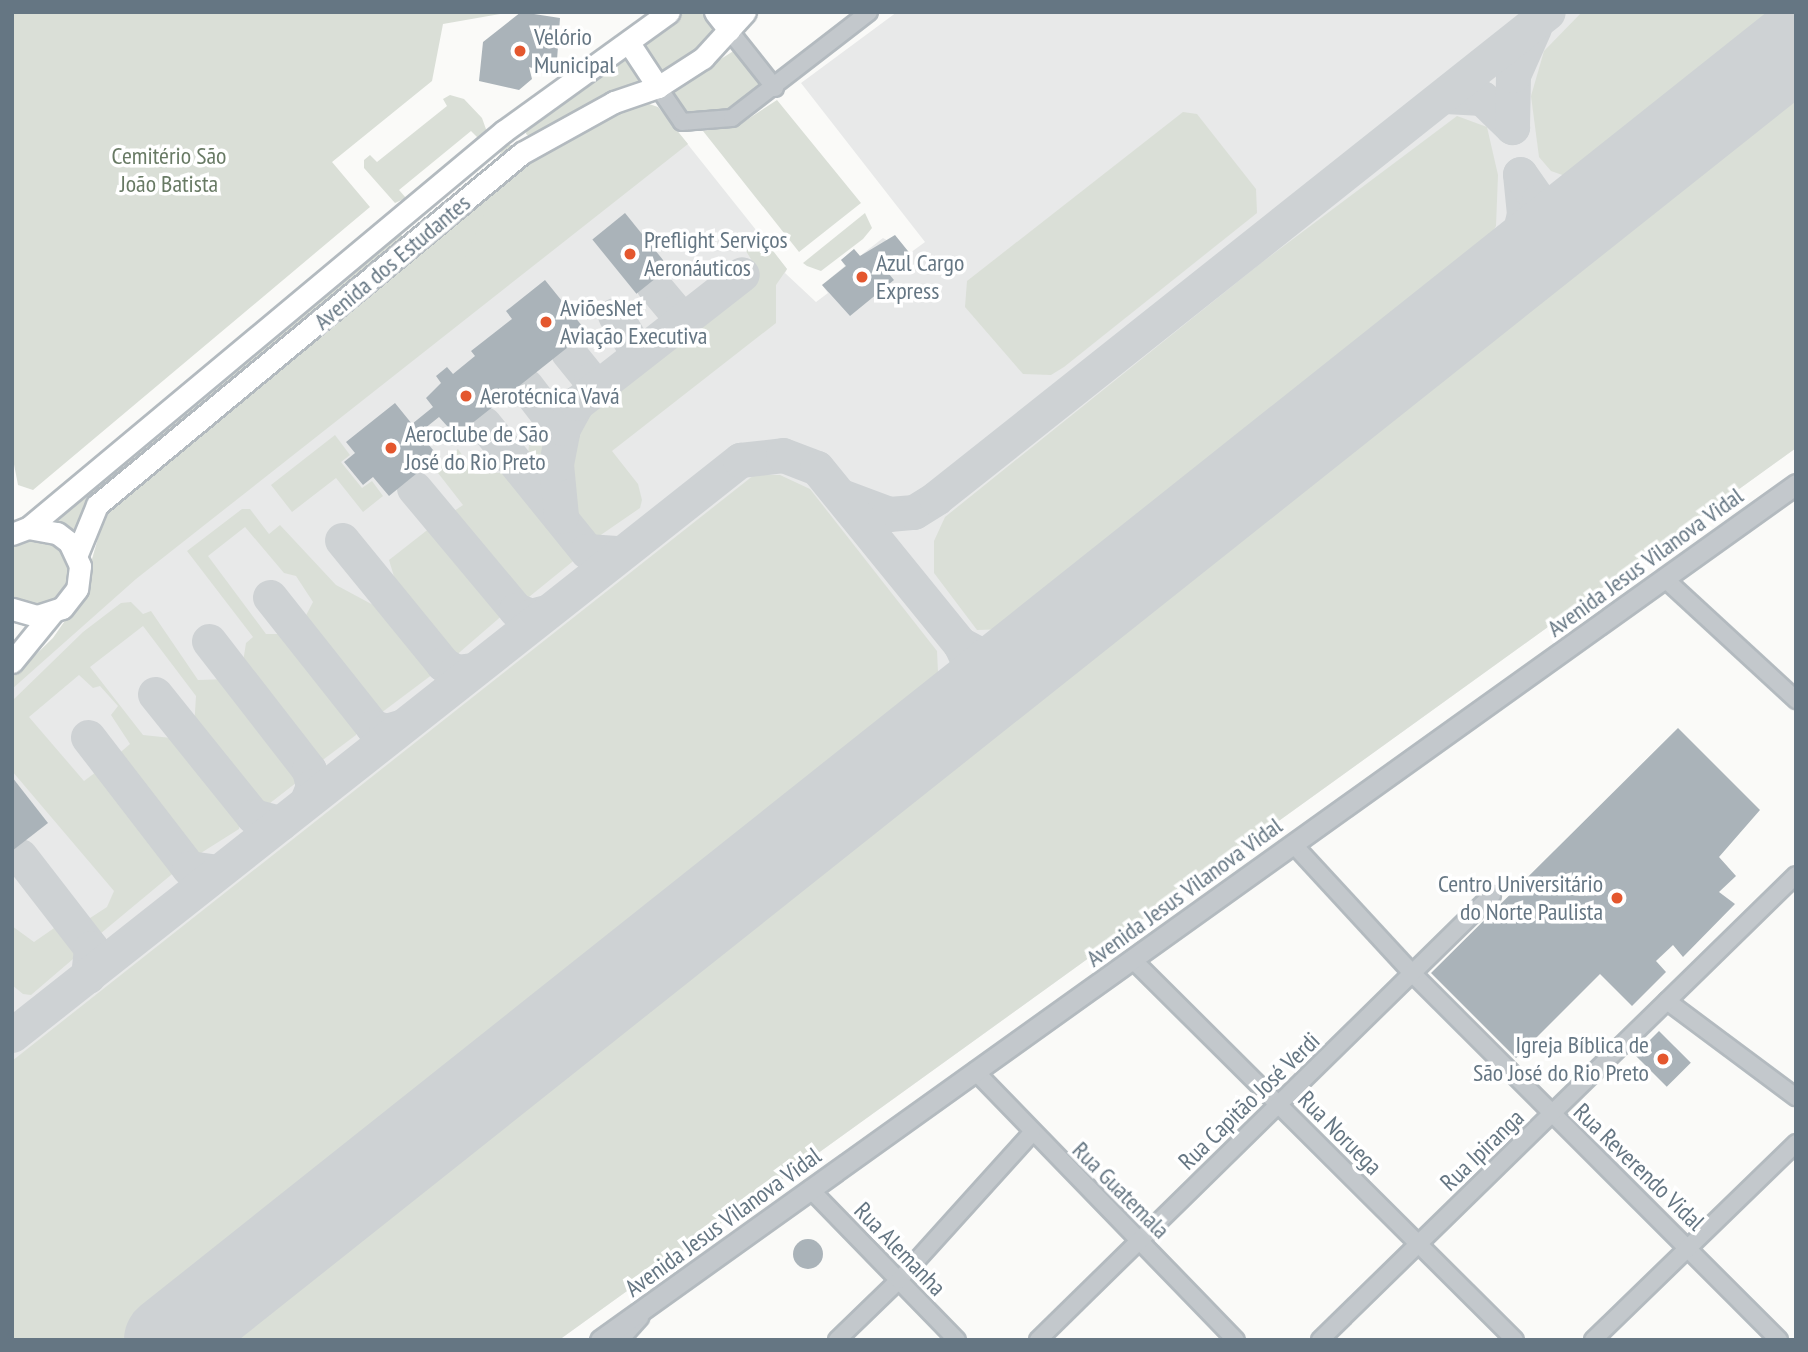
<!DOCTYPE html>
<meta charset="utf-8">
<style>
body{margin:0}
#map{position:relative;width:1808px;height:1352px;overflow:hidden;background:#fafaf8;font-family:"PT Sans Narrow",sans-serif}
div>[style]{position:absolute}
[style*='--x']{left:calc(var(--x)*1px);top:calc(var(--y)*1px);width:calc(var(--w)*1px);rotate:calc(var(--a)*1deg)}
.built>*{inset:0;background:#e8e9e9}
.green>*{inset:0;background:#dadfd7;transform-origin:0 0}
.taxiway>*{height:35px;margin:-17.5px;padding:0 17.5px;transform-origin:17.5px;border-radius:17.5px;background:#ced2d4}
.runway>*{height:88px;margin:-44px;padding:0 44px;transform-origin:44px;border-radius:44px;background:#ced2d4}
.building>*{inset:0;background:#aab3b9;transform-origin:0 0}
.round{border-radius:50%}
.roads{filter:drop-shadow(2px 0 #b3babf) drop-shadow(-2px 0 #b3babf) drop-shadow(0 2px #b3babf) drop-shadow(0 -2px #b3babf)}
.minor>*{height:16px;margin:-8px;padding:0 8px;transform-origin:8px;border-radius:8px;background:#c3c8cc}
.tertiary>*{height:19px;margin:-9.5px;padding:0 9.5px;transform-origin:9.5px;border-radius:9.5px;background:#c3c8cc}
.secondary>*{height:21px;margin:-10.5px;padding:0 10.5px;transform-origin:10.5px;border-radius:10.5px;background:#fff}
.dots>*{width:19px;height:19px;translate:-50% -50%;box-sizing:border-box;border:4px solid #fff;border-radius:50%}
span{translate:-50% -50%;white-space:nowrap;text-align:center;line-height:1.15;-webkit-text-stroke:7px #fff;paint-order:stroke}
.poi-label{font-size:24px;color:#657683}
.left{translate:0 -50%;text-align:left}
.right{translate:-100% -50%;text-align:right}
.park-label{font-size:24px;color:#687a64}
.street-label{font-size:24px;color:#657683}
.frame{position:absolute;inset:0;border:14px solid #657683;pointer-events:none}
</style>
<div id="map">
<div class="built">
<i style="clip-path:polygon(897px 12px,1796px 12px,1796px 448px,559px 1340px,12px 1340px,12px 678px,53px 638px,81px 598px,105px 514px,658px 107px,787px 269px,785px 273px,816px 302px,828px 293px,822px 285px,845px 266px,841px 260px,854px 249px,860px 256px,883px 238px,910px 253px,925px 242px,801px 83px)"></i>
</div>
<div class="green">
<i style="clip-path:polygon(12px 12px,512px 12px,443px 24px,432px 81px,332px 162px,370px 207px,33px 490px,18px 485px,12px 454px)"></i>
<i style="clip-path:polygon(679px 12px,706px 12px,718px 28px,699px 52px,658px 77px,638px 45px)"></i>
<i style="clip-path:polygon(1582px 12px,1781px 12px,1623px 142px,1579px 176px,1568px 177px,1551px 171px,1539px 157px,1531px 96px,1544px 51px)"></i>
<i style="clip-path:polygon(735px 50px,766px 88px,737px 109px,687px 116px,671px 91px)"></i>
<i style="clip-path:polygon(628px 58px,643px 75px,642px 83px,533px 139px,526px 134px,527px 126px)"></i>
<i style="clip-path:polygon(1796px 90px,1796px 448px,559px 1340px,226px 1340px)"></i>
<i style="clip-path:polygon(450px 95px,464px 99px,482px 118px,487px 132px,479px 139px,471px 131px,399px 190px,406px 198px,395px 203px,364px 168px,364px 160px,370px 155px,377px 162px,447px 106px,443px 99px)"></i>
<i style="clip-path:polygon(777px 100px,861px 203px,799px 252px,703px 131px,739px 125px)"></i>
<i style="clip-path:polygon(643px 102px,658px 107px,688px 144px,136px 579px,12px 689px,12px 678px,53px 638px,81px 598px,105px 514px,504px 178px,614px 111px)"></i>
<i style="clip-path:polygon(1183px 112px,1197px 114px,1256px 189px,1257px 213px,1064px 367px,1051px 375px,1023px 374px,965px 307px,967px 281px)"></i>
<i style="clip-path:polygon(1457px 116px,1487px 127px,1498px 175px,1496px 226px,1477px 260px,1310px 385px,1008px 629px,977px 630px,934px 573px,934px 541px,945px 517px,1261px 263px)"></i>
<i style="left:505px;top:143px;width:10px;height:120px;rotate:24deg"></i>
<i style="clip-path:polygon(865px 213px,872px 228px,863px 239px,821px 271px,807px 266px,803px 263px)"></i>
<i style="clip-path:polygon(396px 232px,404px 237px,402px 244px,91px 507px,76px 542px,51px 519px)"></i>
<i style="clip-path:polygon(760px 234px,787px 269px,776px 285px,776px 323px,612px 451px,638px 484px,642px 500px,640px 508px,592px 541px,566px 507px,566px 452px,574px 423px,593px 399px,757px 269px,746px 251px)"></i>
<i style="clip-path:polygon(530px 434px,550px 455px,542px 481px,527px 466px)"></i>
<i style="clip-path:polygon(335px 435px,350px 455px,341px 462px,362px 488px,372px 481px,383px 496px,363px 512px,336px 478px,292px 512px,271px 485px)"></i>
<i style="clip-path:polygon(458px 449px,475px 474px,514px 472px,576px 550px,577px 558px,524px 601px,517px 600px,448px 515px,463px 505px,438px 473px,444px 459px)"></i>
<i style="clip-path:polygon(754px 475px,780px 475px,810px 489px,937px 651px,938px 672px,930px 692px,121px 1340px,12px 1340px,12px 1061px)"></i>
<i style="clip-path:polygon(242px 509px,250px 509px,269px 534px,280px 525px,336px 585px,390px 614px,433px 668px,433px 674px,377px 716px,301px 625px,313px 602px,296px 576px,284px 573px,245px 527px,208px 556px,266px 634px,289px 634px,360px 724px,356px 735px,320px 762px,242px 668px,246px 643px,253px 637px,187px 551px)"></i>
<i style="clip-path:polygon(435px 524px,505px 613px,453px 658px,443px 657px,403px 606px,389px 560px)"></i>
<i style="clip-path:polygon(24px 537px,58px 540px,75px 570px,59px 600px,43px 606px,12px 596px,12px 545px)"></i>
<i style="clip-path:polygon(131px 602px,143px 614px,151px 611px,198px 680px,229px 679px,301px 779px,265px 807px,253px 805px,194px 728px,196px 696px,143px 626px,90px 667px,143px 735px,181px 739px,242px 814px,239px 829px,193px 858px,115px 757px,130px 744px,111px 715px,118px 706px,100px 686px,93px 688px,79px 675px,29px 717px,84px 781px,100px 769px,109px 777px,177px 870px,100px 934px,87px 920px,107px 907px,114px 891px,12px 771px,12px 701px,83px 632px,121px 603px)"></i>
<i style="clip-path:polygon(60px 924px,80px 953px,31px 995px,23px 994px,12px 985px,12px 926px,34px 942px)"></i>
</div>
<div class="taxiway">
<i style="--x:1445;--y:96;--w:37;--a:3"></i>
<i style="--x:1482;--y:98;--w:42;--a:44"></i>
<i style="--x:1512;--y:127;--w:52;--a:-88.9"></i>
<i style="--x:1513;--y:75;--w:51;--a:-65.9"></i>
<i style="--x:653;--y:285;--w:35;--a:50"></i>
<i style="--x:676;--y:312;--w:13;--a:90"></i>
<i style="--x:1479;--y:299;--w:38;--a:-49"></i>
<i style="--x:1504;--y:270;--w:27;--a:-63"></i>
<i style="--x:1516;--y:246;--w:33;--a:-76"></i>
<i style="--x:1524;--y:214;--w:40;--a:-95.7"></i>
<i style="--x:1520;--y:174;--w:33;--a:55"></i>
<i style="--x:1539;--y:201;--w:13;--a:27"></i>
<i style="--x:1551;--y:207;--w:24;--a:7"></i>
<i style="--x:1575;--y:210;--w:29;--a:-18"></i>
<i style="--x:615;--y:315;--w:43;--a:59.3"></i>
<i style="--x:568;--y:352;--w:36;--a:51"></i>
<i style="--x:591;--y:380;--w:9;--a:90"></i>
<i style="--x:526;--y:386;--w:59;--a:52.5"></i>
<i style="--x:484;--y:424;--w:164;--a:51"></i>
<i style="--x:587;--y:551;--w:29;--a:4"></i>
<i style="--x:414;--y:488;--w:159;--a:50.1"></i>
<i style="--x:516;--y:610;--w:16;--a:22"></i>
<i style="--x:531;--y:616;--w:16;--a:-15"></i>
<i style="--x:844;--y:497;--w:48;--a:20.7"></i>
<i style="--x:889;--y:514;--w:25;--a:-5"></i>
<i style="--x:914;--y:512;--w:26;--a:-32"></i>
<i style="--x:936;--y:498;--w:781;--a:-38.45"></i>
<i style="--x:561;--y:516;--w:52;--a:-95.5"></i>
<i style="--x:556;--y:464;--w:37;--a:-79"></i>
<i style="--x:563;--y:428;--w:29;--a:-61"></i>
<i style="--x:577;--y:403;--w:209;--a:-38"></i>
<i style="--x:342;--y:540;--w:160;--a:50.8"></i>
<i style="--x:443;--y:664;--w:15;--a:32"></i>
<i style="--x:456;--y:672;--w:16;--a:-7"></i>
<i style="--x:270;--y:597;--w:166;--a:51.6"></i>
<i style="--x:373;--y:727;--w:14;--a:17"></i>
<i style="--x:386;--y:731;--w:15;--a:-16"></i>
<i style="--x:209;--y:641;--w:163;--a:52.2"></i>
<i style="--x:309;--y:770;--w:16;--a:76"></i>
<i style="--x:313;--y:786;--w:16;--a:112"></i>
<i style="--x:155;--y:694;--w:156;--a:51.2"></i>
<i style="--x:253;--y:816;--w:28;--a:15"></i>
<i style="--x:951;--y:715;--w:37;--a:-61"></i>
<i style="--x:969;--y:683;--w:20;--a:-90"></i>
<i style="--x:969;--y:663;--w:21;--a:-115"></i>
<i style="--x:960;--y:644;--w:36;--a:28"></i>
<i style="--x:992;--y:661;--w:39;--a:-13"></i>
<i style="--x:88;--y:737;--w:165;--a:52.4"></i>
<i style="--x:189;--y:868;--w:28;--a:8"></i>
<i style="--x:20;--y:856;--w:116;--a:52.3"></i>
<i style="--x:91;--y:948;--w:28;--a:96"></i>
<i style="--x:12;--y:1035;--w:928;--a:-38.3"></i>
<i style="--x:740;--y:460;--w:43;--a:-6.6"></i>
<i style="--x:783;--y:455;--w:36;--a:21"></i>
<i style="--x:817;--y:468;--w:227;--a:50.9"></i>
</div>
<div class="runway">
<i style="--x:168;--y:1340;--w:2080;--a:-38.5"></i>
</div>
<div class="building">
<i style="clip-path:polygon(521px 12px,560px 18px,557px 60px,543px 71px,529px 67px,532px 79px,519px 90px,479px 81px,483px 42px)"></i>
<i style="left:625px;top:213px;width:70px;height:42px;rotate:51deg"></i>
<i style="clip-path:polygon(895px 235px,912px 256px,889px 274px,894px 280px,850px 316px,822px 285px,846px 266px,841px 260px,854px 249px,860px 256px)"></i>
<i style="clip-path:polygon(545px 280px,587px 332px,456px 436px,439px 417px,419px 433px,438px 456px,389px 496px,373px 477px,363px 485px,344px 462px,355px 453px,346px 442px,395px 403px,412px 424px,433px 407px,426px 398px,441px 383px,436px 376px,447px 367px,453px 374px,475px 356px,471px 351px,512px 319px,506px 311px)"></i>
<i style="clip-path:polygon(1678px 728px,1760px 810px,1719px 857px,1736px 876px,1719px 892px,1735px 904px,1683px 957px,1673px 945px,1656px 961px,1666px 972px,1632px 1006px,1600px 974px,1516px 1058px,1431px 973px)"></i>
<i style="clip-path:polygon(12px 777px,48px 823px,12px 851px)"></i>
<i style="left:1659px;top:1031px;width:45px;height:34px;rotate:45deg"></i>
<i class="round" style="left:793px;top:1239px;width:30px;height:30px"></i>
</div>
<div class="roads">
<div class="minor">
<i style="--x:729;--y:30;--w:74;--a:51.6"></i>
<i style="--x:658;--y:87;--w:42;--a:55.6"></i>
<i style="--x:682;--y:122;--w:50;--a:-4.6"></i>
<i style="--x:732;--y:118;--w:173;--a:-37.7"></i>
<i style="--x:1664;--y:578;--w:180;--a:42.7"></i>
<i style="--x:1293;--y:844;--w:176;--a:47.3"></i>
<i style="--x:1412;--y:973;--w:519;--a:45"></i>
<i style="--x:1132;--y:959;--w:540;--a:44.85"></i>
<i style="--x:1667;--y:1001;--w:161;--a:36.7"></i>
<i style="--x:975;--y:1071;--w:375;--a:45.9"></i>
<i style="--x:810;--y:1189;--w:211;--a:45.8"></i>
<i style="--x:620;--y:1340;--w:30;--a:-48"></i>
<i style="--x:837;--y:1340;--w:86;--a:-44.1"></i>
<i style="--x:899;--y:1280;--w:198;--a:-47.9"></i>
<i style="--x:1038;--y:1340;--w:636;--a:-44.43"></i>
<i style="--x:1320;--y:1340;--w:665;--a:-44.33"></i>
<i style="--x:1593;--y:1340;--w:283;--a:-44.1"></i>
</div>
<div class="tertiary">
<i style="--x:600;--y:1340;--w:1471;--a:-35.59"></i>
</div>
<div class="secondary">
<i style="--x:715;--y:12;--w:23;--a:52"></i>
<i style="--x:629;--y:43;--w:53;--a:56.6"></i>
<i style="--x:28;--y:528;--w:620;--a:-39.83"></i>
<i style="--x:504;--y:131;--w:203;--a:-35.8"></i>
<i style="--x:12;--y:534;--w:17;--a:-21"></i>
<i style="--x:28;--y:528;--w:29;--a:10"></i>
<i style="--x:57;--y:533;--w:15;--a:37"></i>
<i style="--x:69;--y:542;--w:26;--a:65"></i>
<i style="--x:80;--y:566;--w:23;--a:97"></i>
<i style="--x:77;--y:589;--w:24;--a:128"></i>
<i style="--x:62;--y:608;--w:26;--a:162"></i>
<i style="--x:37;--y:616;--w:26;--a:-164"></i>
<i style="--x:77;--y:554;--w:53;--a:-67.8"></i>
<i style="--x:97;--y:505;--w:552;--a:-39.63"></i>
<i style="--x:522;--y:153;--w:105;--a:-29"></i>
<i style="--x:614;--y:102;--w:46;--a:-18.8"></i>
<i style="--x:658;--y:87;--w:54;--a:-32.8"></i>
<i style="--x:703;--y:58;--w:62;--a:-47.6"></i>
<i style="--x:12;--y:662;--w:63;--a:-50.8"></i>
</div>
</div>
<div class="dots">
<i style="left:520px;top:51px;background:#e4572e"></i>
<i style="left:630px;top:254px;background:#e4572e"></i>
<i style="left:862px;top:277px;background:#e4572e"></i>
<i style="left:546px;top:322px;background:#e4572e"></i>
<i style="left:466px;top:396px;background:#e4572e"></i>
<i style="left:391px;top:448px;background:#e4572e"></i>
<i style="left:1617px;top:898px;background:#e4572e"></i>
<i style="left:1663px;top:1059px;background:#e4572e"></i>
</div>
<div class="poi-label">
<span class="left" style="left:534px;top:51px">Velório<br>Municipal</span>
<span class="left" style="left:644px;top:254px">Preflight Serviços<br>Aeronáuticos</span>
<span class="left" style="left:876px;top:277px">Azul Cargo<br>Express</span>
<span class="left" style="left:560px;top:322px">AviõesNet<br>Aviação Executiva</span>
<span class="left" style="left:480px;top:396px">Aerotécnica Vavá</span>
<span class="left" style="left:405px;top:448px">Aeroclube de São<br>José do Rio Preto</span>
<span class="right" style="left:1603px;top:898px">Centro Universitário<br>do Norte Paulista</span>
<span class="right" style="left:1649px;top:1059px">Igreja Bíblica de<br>São José do Rio Preto</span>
</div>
<div class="park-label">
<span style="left:169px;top:170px">Cemitério São<br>João Batista</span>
</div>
<div class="street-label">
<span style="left:392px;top:262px;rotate:-40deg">Avenida dos Estudantes</span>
<span style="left:1645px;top:562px;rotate:-36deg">Avenida Jesus Vilanova Vidal</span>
<span style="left:1184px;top:892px;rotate:-36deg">Avenida Jesus Vilanova Vidal</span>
<span style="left:1249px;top:1101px;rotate:-44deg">Rua Capitão José Verdi</span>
<span style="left:1340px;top:1133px;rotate:45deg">Rua Noruega</span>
<span style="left:1482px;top:1150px;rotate:-44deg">Rua Ipiranga</span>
<span style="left:1639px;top:1167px;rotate:44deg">Rua Reverendo Vidal</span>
<span style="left:1121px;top:1190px;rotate:45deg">Rua Guatemala</span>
<span style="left:723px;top:1222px;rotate:-36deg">Avenida Jesus Vilanova Vidal</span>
<span style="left:900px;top:1249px;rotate:46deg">Rua Alemanha</span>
</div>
<div class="frame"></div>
</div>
